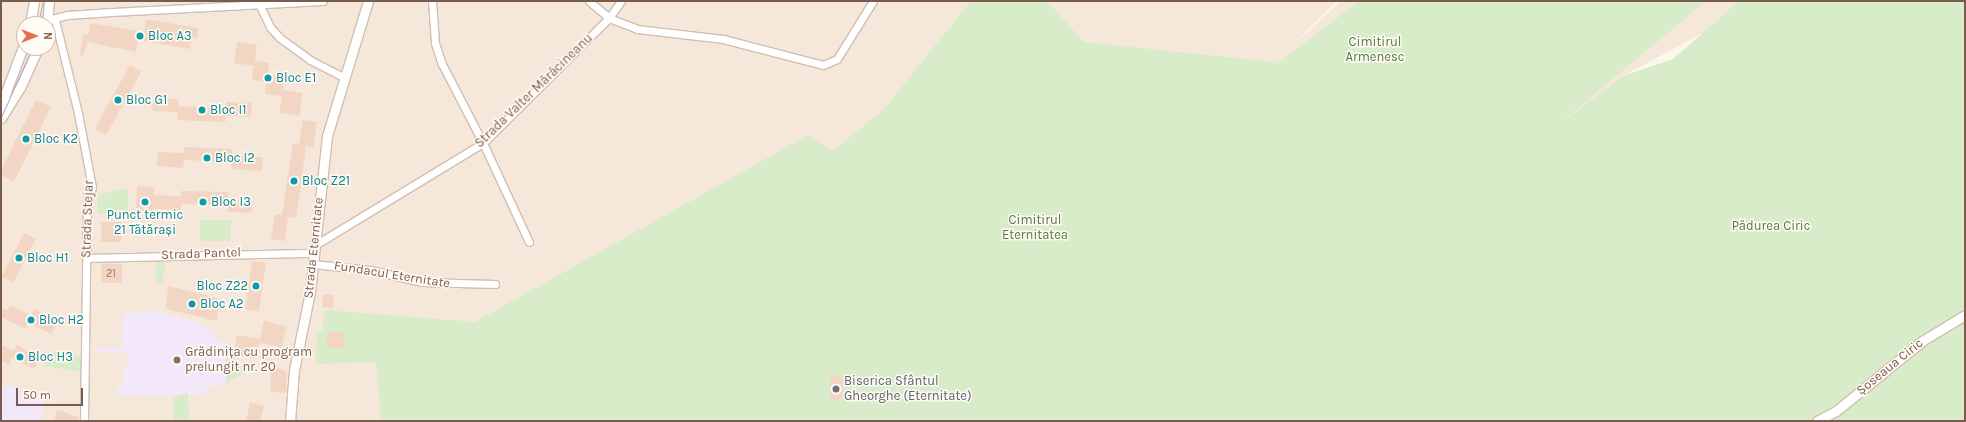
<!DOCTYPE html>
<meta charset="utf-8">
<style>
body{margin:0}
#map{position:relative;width:1966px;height:422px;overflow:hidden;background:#fdf6ec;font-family:Karla,sans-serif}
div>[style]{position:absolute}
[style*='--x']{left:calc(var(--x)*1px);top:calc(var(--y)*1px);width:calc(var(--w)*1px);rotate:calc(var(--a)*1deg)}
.residential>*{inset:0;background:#f5e8da}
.education>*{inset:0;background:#f3e8fa}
.green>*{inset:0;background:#d8ecc9;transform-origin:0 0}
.building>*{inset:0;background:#f3d5c3;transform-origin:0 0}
.roads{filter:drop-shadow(1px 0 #d1beb0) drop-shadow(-1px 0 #d1beb0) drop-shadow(0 1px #d1beb0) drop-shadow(0 -1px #d1beb0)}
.minor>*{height:7px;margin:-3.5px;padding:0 3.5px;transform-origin:3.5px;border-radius:3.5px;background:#fff}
.tertiary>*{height:9px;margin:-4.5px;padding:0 4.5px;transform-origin:4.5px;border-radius:4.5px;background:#fff}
.tram>*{height:1px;margin:-0.5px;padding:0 0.5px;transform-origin:0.5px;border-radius:0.5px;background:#b9a8c9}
.dots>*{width:11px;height:11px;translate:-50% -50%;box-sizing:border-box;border:2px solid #fffaf3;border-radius:50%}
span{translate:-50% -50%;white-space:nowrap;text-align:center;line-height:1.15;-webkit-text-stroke:3px #fffaf3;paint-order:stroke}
.number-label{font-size:11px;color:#987a6a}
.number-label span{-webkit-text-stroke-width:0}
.culture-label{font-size:13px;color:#0d838f}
.left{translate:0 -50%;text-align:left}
.right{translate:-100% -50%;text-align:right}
.park-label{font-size:13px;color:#537a41}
.street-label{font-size:13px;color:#7a5c4d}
.education-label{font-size:13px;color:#785e54}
.worship-label{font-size:13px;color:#5b616d}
.frame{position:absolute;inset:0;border:2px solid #7a5c4d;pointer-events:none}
.north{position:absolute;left:16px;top:16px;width:40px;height:40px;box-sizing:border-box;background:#fffaf3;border:1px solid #cabbb1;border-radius:50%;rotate:90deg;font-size:11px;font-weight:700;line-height:16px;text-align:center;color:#7a5c4d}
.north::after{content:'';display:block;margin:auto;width:14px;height:18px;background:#e76f51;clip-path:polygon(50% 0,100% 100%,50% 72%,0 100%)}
.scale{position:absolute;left:16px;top:388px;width:67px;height:18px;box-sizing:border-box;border:2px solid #7a5c4d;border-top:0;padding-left:5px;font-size:12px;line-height:14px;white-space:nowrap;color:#7a5c4d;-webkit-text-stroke:3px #fffaf3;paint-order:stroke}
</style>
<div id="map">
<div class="residential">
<i style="clip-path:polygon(evenodd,1px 1px,1337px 1px,1287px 50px,1341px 1px,1762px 1px,1623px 76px,1207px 404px,1168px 421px,1px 421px,1px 1px,24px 24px,48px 24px,48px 48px,24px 48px,24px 24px)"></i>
</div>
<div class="education">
<i style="clip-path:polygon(158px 312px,201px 323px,227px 347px,226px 383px,207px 387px,207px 393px,173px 397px,117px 395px,116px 386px,123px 385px,123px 368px,128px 368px,128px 353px,95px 351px,95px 347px,122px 348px,123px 313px)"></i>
<i style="clip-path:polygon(1px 385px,47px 394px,40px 421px,1px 421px)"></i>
</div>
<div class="green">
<i style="clip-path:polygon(971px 1px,1047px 1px,1084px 42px,1274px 62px,1276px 65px,1359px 1px,1706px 1px,1554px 128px,1623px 76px,1673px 59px,1739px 1px,1965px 1px,1965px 421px,381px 421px,376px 362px,316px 364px,317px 332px,323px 331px,324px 310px,475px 322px,808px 135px,833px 151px,884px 109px)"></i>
<i style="clip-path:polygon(128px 188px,128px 213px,97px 214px,97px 195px)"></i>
<i style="left:200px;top:220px;width:31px;height:21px"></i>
<i style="clip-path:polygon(157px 262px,166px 262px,162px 283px,155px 282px)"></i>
<i style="clip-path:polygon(227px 347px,245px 373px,226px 383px)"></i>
<i style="clip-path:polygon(55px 350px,83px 358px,83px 372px,43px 366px)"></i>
<i style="clip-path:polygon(188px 393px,189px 421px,174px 421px,173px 397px)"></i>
</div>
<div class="building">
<i style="clip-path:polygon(146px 19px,198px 28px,197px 38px,192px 37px,190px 49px,138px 40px,136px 52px,88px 42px,83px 56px,80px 55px,83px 34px,88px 35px,90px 23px,144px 32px)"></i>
<i style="clip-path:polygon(237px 42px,257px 45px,255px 61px,269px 63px,268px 74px,284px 77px,282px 96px,265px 94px,266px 82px,252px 80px,254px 66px,234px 63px)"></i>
<i style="left:130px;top:65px;width:13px;height:73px;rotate:29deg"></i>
<i style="left:283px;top:90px;width:20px;height:23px;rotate:9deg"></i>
<i style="clip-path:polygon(153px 98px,178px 99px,178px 106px,226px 108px,226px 102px,252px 103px,251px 117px,226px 116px,225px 122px,177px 120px,177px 112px,152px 111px)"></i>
<i style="clip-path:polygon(36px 100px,51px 107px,14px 182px,1px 175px,1px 170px)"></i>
<i style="clip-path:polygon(303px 120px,317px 122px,313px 147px,306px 146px,296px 218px,288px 217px,285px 241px,271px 239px,275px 214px,282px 215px,293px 143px,299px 144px)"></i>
<i style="clip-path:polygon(184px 147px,232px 149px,232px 162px,232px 156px,263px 157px,262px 171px,231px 169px,232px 162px,184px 160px,183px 168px,157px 166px,158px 152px,184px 153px)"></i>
<i style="clip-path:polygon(137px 186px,154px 187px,154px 195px,181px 196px,181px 191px,228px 192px,228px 205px,181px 204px,181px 210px,153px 209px,153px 213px,136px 212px)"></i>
<i style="left:228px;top:200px;width:24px;height:12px;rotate:2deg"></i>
<i style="left:101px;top:222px;width:20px;height:20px"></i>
<i style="left:24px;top:233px;width:13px;height:49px;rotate:27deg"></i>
<i style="left:252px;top:261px;width:14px;height:49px;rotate:8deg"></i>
<i style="left:101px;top:264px;width:21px;height:19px"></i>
<i style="clip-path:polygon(168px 286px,218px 298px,217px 321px,166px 309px)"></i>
<i style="left:323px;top:294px;width:11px;height:13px;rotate:5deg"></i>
<i style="clip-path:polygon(10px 305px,31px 316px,34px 309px,58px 321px,51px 334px,29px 323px,26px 329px,1px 317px,1px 308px,7px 311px)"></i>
<i style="left:264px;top:321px;width:23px;height:22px;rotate:13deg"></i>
<i style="left:327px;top:332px;width:17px;height:16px"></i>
<i style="left:237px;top:335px;width:23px;height:20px;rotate:10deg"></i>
<i style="clip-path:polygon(1px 345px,14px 351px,17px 345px,40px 357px,34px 369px,12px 358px,9px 365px,1px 361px)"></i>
<i style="clip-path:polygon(276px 367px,285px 370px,287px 375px,286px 393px,271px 392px,271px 369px)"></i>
<i style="clip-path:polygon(831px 376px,841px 376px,843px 380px,843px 396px,836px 401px,829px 397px)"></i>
<i style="clip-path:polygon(250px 402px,264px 406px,260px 421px,246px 421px)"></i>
<i style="clip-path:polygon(57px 410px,79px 417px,79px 421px,54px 421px)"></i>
</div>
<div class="roads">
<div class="minor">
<i style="--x:432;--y:1;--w:42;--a:85.9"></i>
<i style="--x:435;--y:43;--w:22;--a:72"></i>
<i style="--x:442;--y:64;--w:89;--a:62.6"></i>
<i style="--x:483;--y:143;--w:109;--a:65.1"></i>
<i style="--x:589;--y:1;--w:26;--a:40"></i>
<i style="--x:609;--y:18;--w:30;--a:21"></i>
<i style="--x:637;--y:29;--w:87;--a:6.6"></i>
<i style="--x:723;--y:39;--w:103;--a:14.6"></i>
<i style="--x:823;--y:65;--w:15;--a:-23"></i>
<i style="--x:837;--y:59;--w:68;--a:-58.2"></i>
<i style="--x:258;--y:2;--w:28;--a:64"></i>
<i style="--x:270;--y:27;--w:15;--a:48"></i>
<i style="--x:280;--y:38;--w:37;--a:36"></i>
<i style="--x:310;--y:60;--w:38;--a:27"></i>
<i style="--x:55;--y:20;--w:96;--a:76.1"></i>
<i style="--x:78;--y:113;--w:75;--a:79.3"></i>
<i style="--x:92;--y:187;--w:19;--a:106"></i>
<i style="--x:87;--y:205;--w:216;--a:90.8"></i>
<i style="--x:31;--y:24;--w:37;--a:-14"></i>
<i style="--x:67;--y:15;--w:45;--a:-3.8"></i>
<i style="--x:112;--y:12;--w:211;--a:-3"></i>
<i style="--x:315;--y:245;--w:197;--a:-31.3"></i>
<i style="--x:483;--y:143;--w:177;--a:-44.8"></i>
<i style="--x:609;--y:18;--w:21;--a:-55"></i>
<i style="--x:87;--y:258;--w:227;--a:-1.3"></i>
<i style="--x:313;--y:264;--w:57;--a:6"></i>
<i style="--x:370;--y:270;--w:53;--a:13"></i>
<i style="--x:422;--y:282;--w:73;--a:1.6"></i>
</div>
<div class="tertiary">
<i style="--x:30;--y:24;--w:23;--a:-80"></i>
<i style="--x:47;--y:24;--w:23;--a:-85"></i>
<i style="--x:1;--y:105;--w:65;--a:-69.3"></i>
<i style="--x:1;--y:118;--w:36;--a:-58"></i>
<i style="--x:20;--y:88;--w:44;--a:-65.8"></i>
<i style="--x:290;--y:421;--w:51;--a:-85.5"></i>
<i style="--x:294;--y:370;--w:80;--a:-78.4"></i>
<i style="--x:310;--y:292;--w:157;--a:-83.8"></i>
<i style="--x:327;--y:136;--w:141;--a:-73.1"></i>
<i style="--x:1817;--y:421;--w:21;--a:-28"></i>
<i style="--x:1836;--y:411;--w:111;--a:-39.1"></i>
<i style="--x:1922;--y:341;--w:50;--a:-31.2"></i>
</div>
</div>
<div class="tram">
<i style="--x:38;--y:24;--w:24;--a:-78"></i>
<i style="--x:1;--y:117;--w:76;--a:-65.8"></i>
</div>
<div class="dots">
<i style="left:140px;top:36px;background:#0f9aa8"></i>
<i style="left:268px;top:78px;background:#0f9aa8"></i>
<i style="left:118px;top:100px;background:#0f9aa8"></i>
<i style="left:202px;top:110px;background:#0f9aa8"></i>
<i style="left:26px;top:139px;background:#0f9aa8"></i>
<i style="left:207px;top:158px;background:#0f9aa8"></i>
<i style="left:294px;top:181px;background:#0f9aa8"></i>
<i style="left:145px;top:202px;background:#0f9aa8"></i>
<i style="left:203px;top:202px;background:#0f9aa8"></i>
<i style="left:19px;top:258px;background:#0f9aa8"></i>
<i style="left:256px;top:286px;background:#0f9aa8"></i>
<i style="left:192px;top:304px;background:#0f9aa8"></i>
<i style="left:31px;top:320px;background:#0f9aa8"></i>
<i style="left:20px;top:357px;background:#0f9aa8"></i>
<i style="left:177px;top:360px;background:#8d6e63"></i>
<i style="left:836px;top:389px;background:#6b7280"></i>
</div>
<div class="number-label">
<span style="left:111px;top:274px">21</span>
</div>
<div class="culture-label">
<span class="left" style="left:148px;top:36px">Bloc A3</span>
<span class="left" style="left:276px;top:78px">Bloc E1</span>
<span class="left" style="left:126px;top:100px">Bloc G1</span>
<span class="left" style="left:210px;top:110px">Bloc I1</span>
<span class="left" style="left:34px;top:139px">Bloc K2</span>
<span class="left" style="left:215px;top:158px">Bloc I2</span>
<span class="left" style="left:302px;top:181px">Bloc Z21</span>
<span class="left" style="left:211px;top:202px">Bloc I3</span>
<span style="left:145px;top:223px">Punct termic<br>21 Tătărași</span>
<span class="left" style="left:27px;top:258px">Bloc H1</span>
<span class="right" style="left:248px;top:286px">Bloc Z22</span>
<span class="left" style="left:200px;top:304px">Bloc A2</span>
<span class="left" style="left:39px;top:320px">Bloc H2</span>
<span class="left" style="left:28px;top:357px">Bloc H3</span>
</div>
<div class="park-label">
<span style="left:1375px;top:50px">Cimitirul<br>Armenesc</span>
<span style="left:1035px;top:228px">Cimitirul<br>Eternitatea</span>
<span style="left:1771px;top:226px">Pădurea Ciric</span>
</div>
<div class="street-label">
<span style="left:534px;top:91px;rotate:-44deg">Strada Valter Mărăcineanu</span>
<span style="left:88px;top:219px;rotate:-88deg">Strada Stejar</span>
<span style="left:314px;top:248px;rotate:-84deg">Strada Eternitate</span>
<span style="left:201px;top:254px;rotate:-2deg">Strada Pantel</span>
<span style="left:392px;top:275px;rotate:9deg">Fundacul Eternitate</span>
<span style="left:1890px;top:367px;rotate:-39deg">Șoseaua Ciric</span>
</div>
<div class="education-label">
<span class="left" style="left:185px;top:360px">Grădinița cu program<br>prelungit nr. 20</span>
</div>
<div class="worship-label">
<span class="left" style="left:844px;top:389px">Biserica Sfântul<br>Gheorghe (Eternitate)</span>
</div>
<div class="frame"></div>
<div class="north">N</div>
<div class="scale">50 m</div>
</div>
